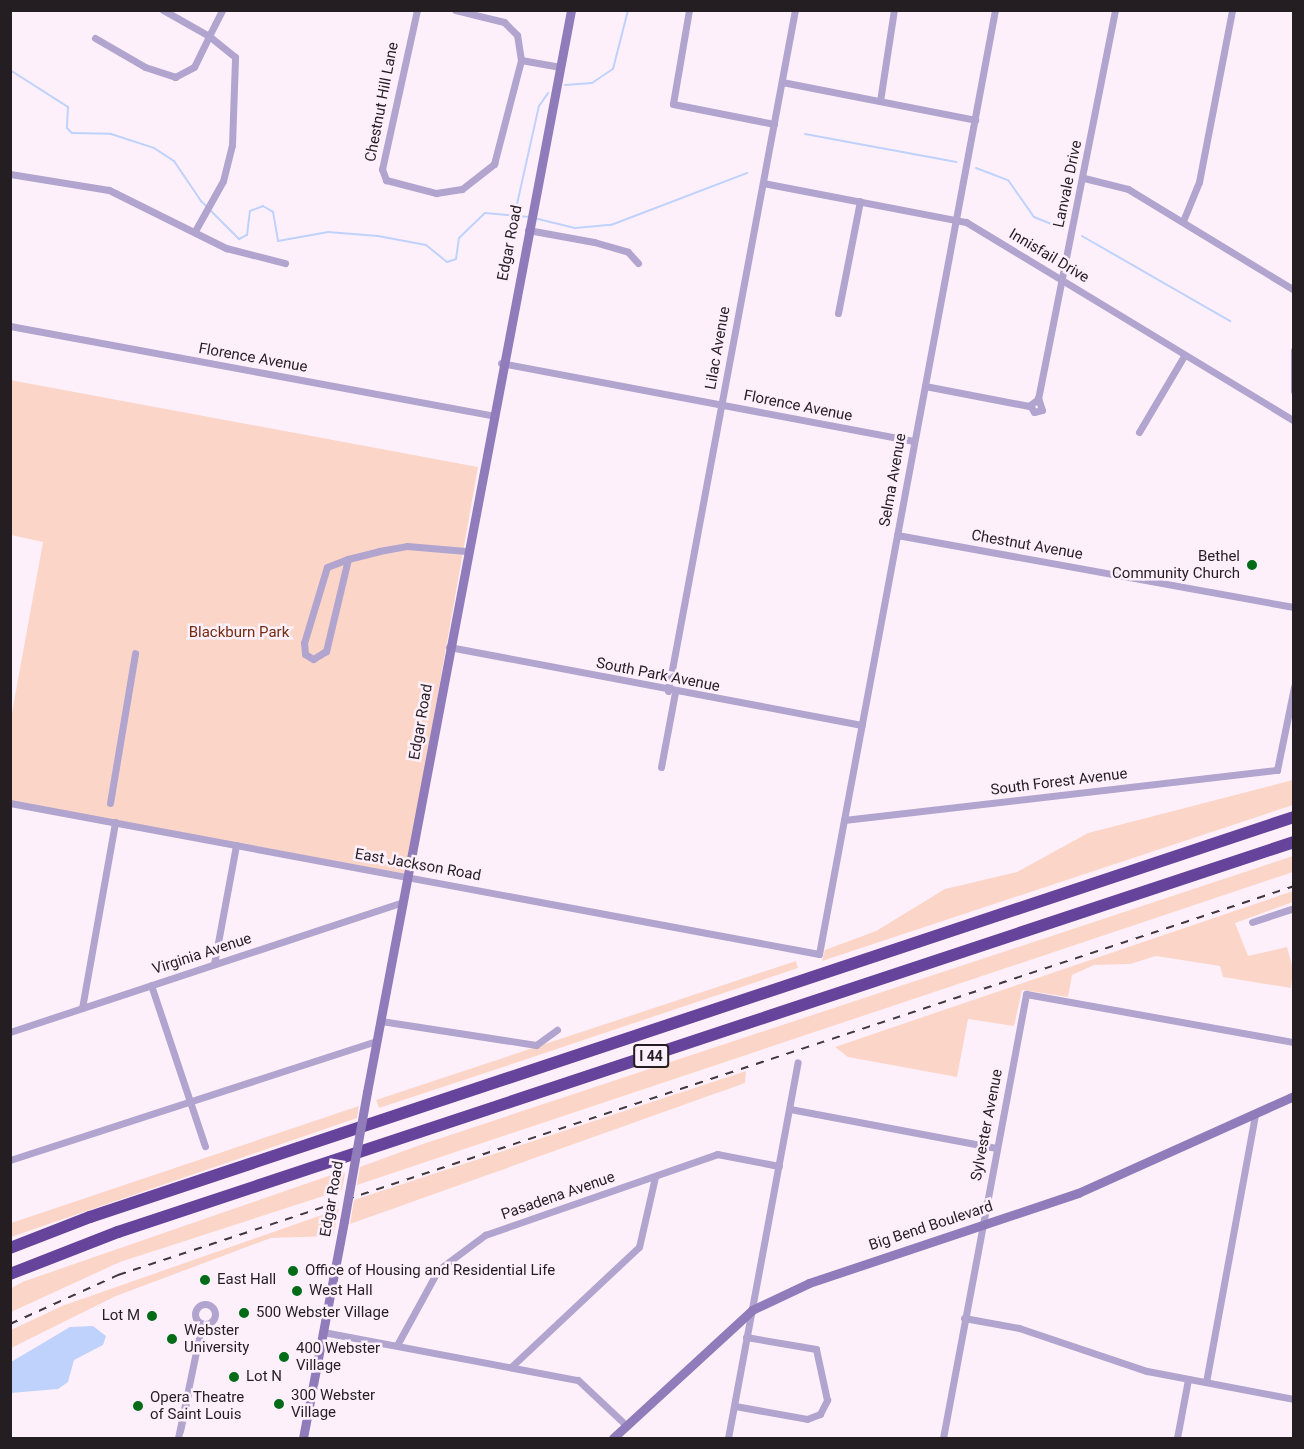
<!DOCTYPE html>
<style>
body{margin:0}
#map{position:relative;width:1304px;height:1449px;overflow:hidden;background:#fef0fb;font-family:Roboto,sans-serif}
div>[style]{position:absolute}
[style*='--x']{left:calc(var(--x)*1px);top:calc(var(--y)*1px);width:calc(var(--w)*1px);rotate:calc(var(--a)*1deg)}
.green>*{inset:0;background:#fbd6c8}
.water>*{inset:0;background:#bed2fc}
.stream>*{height:2px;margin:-1px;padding:0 1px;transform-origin:1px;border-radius:1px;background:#bed2fc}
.street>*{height:7px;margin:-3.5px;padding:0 3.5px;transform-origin:3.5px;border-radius:3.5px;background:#b1a4ce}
.street>.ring{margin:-3.5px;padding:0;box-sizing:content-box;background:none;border:7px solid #b1a4ce;border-radius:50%}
.secondary>*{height:9px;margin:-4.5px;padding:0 4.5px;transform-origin:4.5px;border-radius:4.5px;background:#907cba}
.highway>*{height:12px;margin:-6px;padding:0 6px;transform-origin:6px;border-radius:6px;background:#66449b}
.rail>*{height:2px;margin-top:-1px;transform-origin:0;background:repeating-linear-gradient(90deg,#40393f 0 8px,transparent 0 16px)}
.secondary-bridge>*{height:9px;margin:-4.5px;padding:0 4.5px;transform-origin:4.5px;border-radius:4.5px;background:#907cba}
.dots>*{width:16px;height:16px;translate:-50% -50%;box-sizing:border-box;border:3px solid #fef0fb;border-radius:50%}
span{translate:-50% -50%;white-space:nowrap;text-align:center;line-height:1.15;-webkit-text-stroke:5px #fef0fb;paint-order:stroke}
.shield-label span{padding:2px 4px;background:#fef0fb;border:2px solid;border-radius:4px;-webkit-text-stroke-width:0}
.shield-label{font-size:14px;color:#241e23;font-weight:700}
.street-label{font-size:15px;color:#241e23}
.poi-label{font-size:15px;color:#241e23}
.right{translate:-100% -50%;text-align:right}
.left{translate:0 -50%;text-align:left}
.park-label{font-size:15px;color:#732d0e}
.frame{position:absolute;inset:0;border:12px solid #241e23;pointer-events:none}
</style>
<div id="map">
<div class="green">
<i style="clip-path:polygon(10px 380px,478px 467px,406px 874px,11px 801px,11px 718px,43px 542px,11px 535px)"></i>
<i style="clip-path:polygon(1293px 780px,1293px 805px,822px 961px,825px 950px,876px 931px,945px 889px,1017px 872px,1088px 833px)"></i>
<i style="clip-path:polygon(1293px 856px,1293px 872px,357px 1185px,360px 1167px,420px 1145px)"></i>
<i style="clip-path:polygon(1293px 891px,1293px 902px,1235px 923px,1248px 956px,1287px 947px,1293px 969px,1291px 988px,1223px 977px,1220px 966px,1156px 956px,1130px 964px,1094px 965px,1072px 975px,1068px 997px,1022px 990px,1014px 1026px,968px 1019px,957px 1077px,848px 1057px,835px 1047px)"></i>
<i style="clip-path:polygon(796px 961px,798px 968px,518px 1062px,379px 1108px,376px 1100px)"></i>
<i style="clip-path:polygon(746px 1071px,745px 1083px,350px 1224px,354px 1200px)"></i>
<i style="clip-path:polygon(359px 1106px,357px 1118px,11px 1237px,11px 1223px)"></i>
<i style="clip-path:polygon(340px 1172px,345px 1173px,342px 1190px,120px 1262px,11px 1312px,11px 1288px,25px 1281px)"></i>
<i style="clip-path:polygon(339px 1209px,333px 1236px,271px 1238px,116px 1296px,11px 1348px,11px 1330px,62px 1306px)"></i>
</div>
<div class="water">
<i style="clip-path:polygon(93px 1326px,106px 1336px,103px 1345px,74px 1360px,68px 1382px,58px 1389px,11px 1393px,11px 1362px,70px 1327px)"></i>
</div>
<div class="stream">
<i style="--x:10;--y:70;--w:69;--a:32.5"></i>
<i style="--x:68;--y:107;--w:21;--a:93"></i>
<i style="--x:67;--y:128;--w:7;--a:45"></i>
<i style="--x:72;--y:133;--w:39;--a:1"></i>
<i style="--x:111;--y:134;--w:45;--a:18"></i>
<i style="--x:154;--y:148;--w:24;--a:33"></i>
<i style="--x:174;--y:161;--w:48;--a:56"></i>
<i style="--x:201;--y:201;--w:54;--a:45"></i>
<i style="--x:239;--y:239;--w:9;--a:-27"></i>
<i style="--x:247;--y:235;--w:24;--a:-83"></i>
<i style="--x:250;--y:211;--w:14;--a:-21"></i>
<i style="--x:263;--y:206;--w:12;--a:31"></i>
<i style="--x:273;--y:212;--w:29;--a:80"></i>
<i style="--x:278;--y:241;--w:51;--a:-10.2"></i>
<i style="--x:328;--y:232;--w:50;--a:4.6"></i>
<i style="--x:378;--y:236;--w:49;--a:10.6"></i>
<i style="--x:426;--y:245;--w:27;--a:39"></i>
<i style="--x:447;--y:262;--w:9;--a:-18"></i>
<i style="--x:456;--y:259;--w:21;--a:-82"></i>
<i style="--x:459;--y:238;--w:36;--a:-44"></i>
<i style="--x:485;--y:213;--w:44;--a:5.2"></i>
<i style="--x:565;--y:85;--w:27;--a:-4"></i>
<i style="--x:592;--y:83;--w:25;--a:-34"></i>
<i style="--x:613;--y:69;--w:61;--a:-75.7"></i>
<i style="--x:805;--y:134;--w:154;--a:10.5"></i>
<i style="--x:976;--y:168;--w:34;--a:21"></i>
<i style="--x:1008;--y:180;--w:45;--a:54.9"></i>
<i style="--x:1034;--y:217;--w:32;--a:22"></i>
<i style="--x:515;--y:213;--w:110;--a:-77.4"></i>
<i style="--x:539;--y:106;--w:16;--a:-55"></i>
<i style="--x:534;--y:218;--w:42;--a:13.7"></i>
<i style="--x:575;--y:228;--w:36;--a:-5"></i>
<i style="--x:611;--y:225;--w:146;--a:-20.9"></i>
<i style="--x:1082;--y:236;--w:171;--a:29.9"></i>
</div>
<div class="street">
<i style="--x:417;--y:10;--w:163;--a:102.4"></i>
<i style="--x:382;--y:169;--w:12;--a:70"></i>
<i style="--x:386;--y:180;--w:52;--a:14.6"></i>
<i style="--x:436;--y:193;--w:26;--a:-9"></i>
<i style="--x:462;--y:189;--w:41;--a:-38"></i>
<i style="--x:494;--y:164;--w:107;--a:-75.4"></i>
<i style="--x:521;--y:60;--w:25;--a:-99"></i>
<i style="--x:517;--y:35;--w:18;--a:-135"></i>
<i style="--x:504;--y:22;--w:50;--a:-166.2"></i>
<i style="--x:689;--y:10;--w:95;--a:99.7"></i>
<i style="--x:673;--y:104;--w:103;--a:11.2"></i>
<i style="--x:95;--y:38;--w:58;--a:30.1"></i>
<i style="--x:145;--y:67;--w:32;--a:18"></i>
<i style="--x:175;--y:77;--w:21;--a:-28"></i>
<i style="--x:194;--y:67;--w:34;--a:-64"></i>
<i style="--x:209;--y:36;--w:53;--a:-150.5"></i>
<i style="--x:521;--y:60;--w:40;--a:10"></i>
<i style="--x:782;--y:82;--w:197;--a:11.1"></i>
<i style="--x:880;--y:101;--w:92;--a:-81.3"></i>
<i style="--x:10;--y:174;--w:100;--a:9.2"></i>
<i style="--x:109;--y:190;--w:131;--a:26.4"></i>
<i style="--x:226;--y:248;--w:61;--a:14.3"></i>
<i style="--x:1084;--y:178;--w:45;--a:14"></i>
<i style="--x:1128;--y:189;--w:194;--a:31.3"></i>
<i style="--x:763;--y:183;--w:207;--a:10.9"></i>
<i style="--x:966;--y:222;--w:384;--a:31.2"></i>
<i style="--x:1183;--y:221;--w:42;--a:-67.7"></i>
<i style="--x:1199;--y:182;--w:175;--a:-79.1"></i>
<i style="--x:528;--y:230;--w:67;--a:10.3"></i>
<i style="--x:594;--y:242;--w:35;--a:16"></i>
<i style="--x:628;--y:252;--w:15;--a:48"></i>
<i style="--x:195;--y:231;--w:57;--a:-60.8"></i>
<i style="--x:223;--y:181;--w:37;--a:-76"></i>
<i style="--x:232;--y:145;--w:88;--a:-88"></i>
<i style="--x:235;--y:57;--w:33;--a:-141"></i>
<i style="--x:209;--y:36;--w:29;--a:-63"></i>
<i style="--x:838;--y:313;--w:114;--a:-78.9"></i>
<i style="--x:10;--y:326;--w:489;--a:10.5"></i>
<i style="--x:1294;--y:350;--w:41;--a:90"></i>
<i style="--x:501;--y:363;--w:420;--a:10.7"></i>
<i style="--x:925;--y:386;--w:106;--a:10.9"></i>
<i style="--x:1029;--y:406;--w:11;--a:-38"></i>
<i style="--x:1038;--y:399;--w:397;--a:-78.8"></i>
<i style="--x:1030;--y:405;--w:8;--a:60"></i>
<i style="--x:1034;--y:412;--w:8;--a:-14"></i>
<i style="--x:1042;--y:410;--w:13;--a:-108"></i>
<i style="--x:1139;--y:432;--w:88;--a:-59.4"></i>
<i style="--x:897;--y:535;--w:403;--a:10.3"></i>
<i style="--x:348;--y:559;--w:95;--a:103.4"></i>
<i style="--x:326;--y:651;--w:15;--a:148"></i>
<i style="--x:313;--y:659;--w:9;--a:-148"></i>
<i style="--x:305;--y:654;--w:11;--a:-95"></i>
<i style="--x:304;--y:643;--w:79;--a:-73.2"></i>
<i style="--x:327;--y:567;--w:22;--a:-21"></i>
<i style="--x:348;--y:559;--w:32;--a:-14"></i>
<i style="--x:379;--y:551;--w:28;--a:-10"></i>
<i style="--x:407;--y:546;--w:59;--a:4.8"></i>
<i style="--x:449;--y:647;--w:420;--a:10.7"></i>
<i style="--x:668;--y:691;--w:693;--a:-79.44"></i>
<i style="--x:661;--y:767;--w:76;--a:-79.4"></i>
<i style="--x:10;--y:803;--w:823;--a:10.57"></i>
<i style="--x:819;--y:954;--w:960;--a:-79.44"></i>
<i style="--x:110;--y:803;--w:152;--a:-80.5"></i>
<i style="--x:844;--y:820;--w:436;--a:-6.6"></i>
<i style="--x:1277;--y:770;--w:85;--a:-78.4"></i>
<i style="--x:1252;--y:922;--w:44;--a:-18.4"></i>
<i style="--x:214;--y:964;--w:121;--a:-79.5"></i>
<i style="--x:151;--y:985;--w:170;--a:71.5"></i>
<i style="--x:82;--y:1008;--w:189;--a:-79.9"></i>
<i style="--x:381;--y:1021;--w:157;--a:8.8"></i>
<i style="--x:536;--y:1045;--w:26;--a:-36"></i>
<i style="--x:10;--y:1032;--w:414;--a:-18.3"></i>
<i style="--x:790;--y:1109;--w:210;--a:10.7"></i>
<i style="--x:10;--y:1160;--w:386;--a:-18"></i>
<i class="ring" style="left:195px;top:1304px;width:13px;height:13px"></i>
<i style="--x:964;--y:1318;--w:56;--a:10.3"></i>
<i style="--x:1019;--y:1328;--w:135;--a:18.6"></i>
<i style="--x:1147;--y:1371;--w:150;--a:10.8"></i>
<i style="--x:323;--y:1332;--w:259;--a:10.7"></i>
<i style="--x:578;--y:1380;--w:66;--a:43.2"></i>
<i style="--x:397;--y:1345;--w:85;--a:-61.3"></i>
<i style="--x:438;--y:1270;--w:59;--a:-36.7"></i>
<i style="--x:485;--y:1235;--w:246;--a:-19.2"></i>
<i style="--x:717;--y:1154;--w:63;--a:11"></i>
<i style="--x:511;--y:1367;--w:175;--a:-43.2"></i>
<i style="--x:639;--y:1247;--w:72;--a:-77.1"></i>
<i style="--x:1206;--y:1382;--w:272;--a:-79.6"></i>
<i style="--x:735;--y:1406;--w:73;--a:10.2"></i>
<i style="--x:807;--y:1419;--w:14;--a:-21"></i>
<i style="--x:820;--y:1414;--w:16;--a:-63"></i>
<i style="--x:827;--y:1400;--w:52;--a:-102.2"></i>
<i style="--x:816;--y:1349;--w:71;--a:-170.3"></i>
<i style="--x:180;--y:1431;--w:38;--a:-78"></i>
<i style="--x:178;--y:1438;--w:117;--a:-78.2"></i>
<i style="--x:728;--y:1438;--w:382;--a:-79.5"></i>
<i style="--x:943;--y:1438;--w:452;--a:-79.4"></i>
<i style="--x:1026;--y:994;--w:272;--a:10.2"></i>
<i style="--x:1177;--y:1438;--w:60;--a:-79.4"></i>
</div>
<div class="secondary">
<i style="--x:367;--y:1092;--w:1101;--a:-79.32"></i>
<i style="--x:303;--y:1438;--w:221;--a:-79.3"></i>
<i style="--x:613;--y:1438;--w:189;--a:-42.6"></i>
<i style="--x:752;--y:1310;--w:63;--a:-25.3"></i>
<i style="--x:809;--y:1283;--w:284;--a:-18.5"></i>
<i style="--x:1078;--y:1193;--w:237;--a:-24.2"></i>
</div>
<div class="highway">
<i style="--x:10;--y:1248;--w:86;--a:-21.2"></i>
<i style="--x:90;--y:1217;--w:1269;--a:-18.38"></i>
<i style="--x:10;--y:1274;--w:116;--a:-21.3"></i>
<i style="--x:118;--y:1232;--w:1239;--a:-18.35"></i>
</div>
<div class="rail">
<i style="--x:10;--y:1324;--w:119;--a:-24.4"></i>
<i style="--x:118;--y:1275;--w:1239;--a:-18.3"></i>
</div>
<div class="secondary-bridge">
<i style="--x:344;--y:1221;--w:131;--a:-79.9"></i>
</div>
<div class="dots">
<i style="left:1252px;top:565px;background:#026b18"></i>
<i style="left:293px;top:1271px;background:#026b18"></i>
<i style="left:205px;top:1280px;background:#026b18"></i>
<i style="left:297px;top:1291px;background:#026b18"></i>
<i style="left:244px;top:1313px;background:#026b18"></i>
<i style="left:152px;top:1316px;background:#026b18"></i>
<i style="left:172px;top:1339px;background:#026b18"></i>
<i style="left:284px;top:1357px;background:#026b18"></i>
<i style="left:234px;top:1377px;background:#026b18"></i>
<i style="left:279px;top:1404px;background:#026b18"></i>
<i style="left:138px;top:1406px;background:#026b18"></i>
</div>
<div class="shield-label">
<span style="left:651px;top:1056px">I 44</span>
</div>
<div class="street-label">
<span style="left:382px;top:102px;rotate:-79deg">Chestnut Hill Lane</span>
<span style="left:1068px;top:184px;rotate:-78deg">Lanvale Drive</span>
<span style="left:510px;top:243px;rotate:-79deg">Edgar Road</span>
<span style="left:1049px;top:256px;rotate:31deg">Innisfail Drive</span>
<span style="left:718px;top:348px;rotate:-80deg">Lilac Avenue</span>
<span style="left:253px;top:358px;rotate:10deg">Florence Avenue</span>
<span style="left:798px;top:406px;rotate:11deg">Florence Avenue</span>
<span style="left:893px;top:480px;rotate:-80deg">Selma Avenue</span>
<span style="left:1027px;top:545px;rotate:10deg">Chestnut Avenue</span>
<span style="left:658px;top:675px;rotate:11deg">South Park Avenue</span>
<span style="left:421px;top:722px;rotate:-80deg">Edgar Road</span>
<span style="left:1059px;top:782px;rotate:-7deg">South Forest Avenue</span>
<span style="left:418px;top:865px;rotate:10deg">East Jackson Road</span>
<span style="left:202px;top:954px;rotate:-18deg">Virginia Avenue</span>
<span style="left:987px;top:1125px;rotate:-79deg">Sylvester Avenue</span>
<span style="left:558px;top:1196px;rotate:-19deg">Pasadena Avenue</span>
<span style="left:332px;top:1199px;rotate:-80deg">Edgar Road</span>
<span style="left:931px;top:1226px;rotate:-18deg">Big Bend Boulevard</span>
</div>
<div class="poi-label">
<span class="right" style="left:1240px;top:565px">Bethel<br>Community Church</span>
<span class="left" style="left:305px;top:1271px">Office of Housing and Residential Life</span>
<span class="left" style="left:217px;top:1280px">East Hall</span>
<span class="left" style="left:309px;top:1291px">West Hall</span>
<span class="left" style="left:256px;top:1313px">500 Webster Village</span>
<span class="right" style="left:140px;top:1316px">Lot M</span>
<span class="left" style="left:184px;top:1339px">Webster<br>University</span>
<span class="left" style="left:296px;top:1357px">400 Webster<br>Village</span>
<span class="left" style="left:246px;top:1377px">Lot N</span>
<span class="left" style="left:291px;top:1404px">300 Webster<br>Village</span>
<span class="left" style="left:150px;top:1406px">Opera Theatre<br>of Saint Louis</span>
</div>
<div class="park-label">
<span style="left:239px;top:633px">Blackburn Park</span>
</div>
<div class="frame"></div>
</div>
